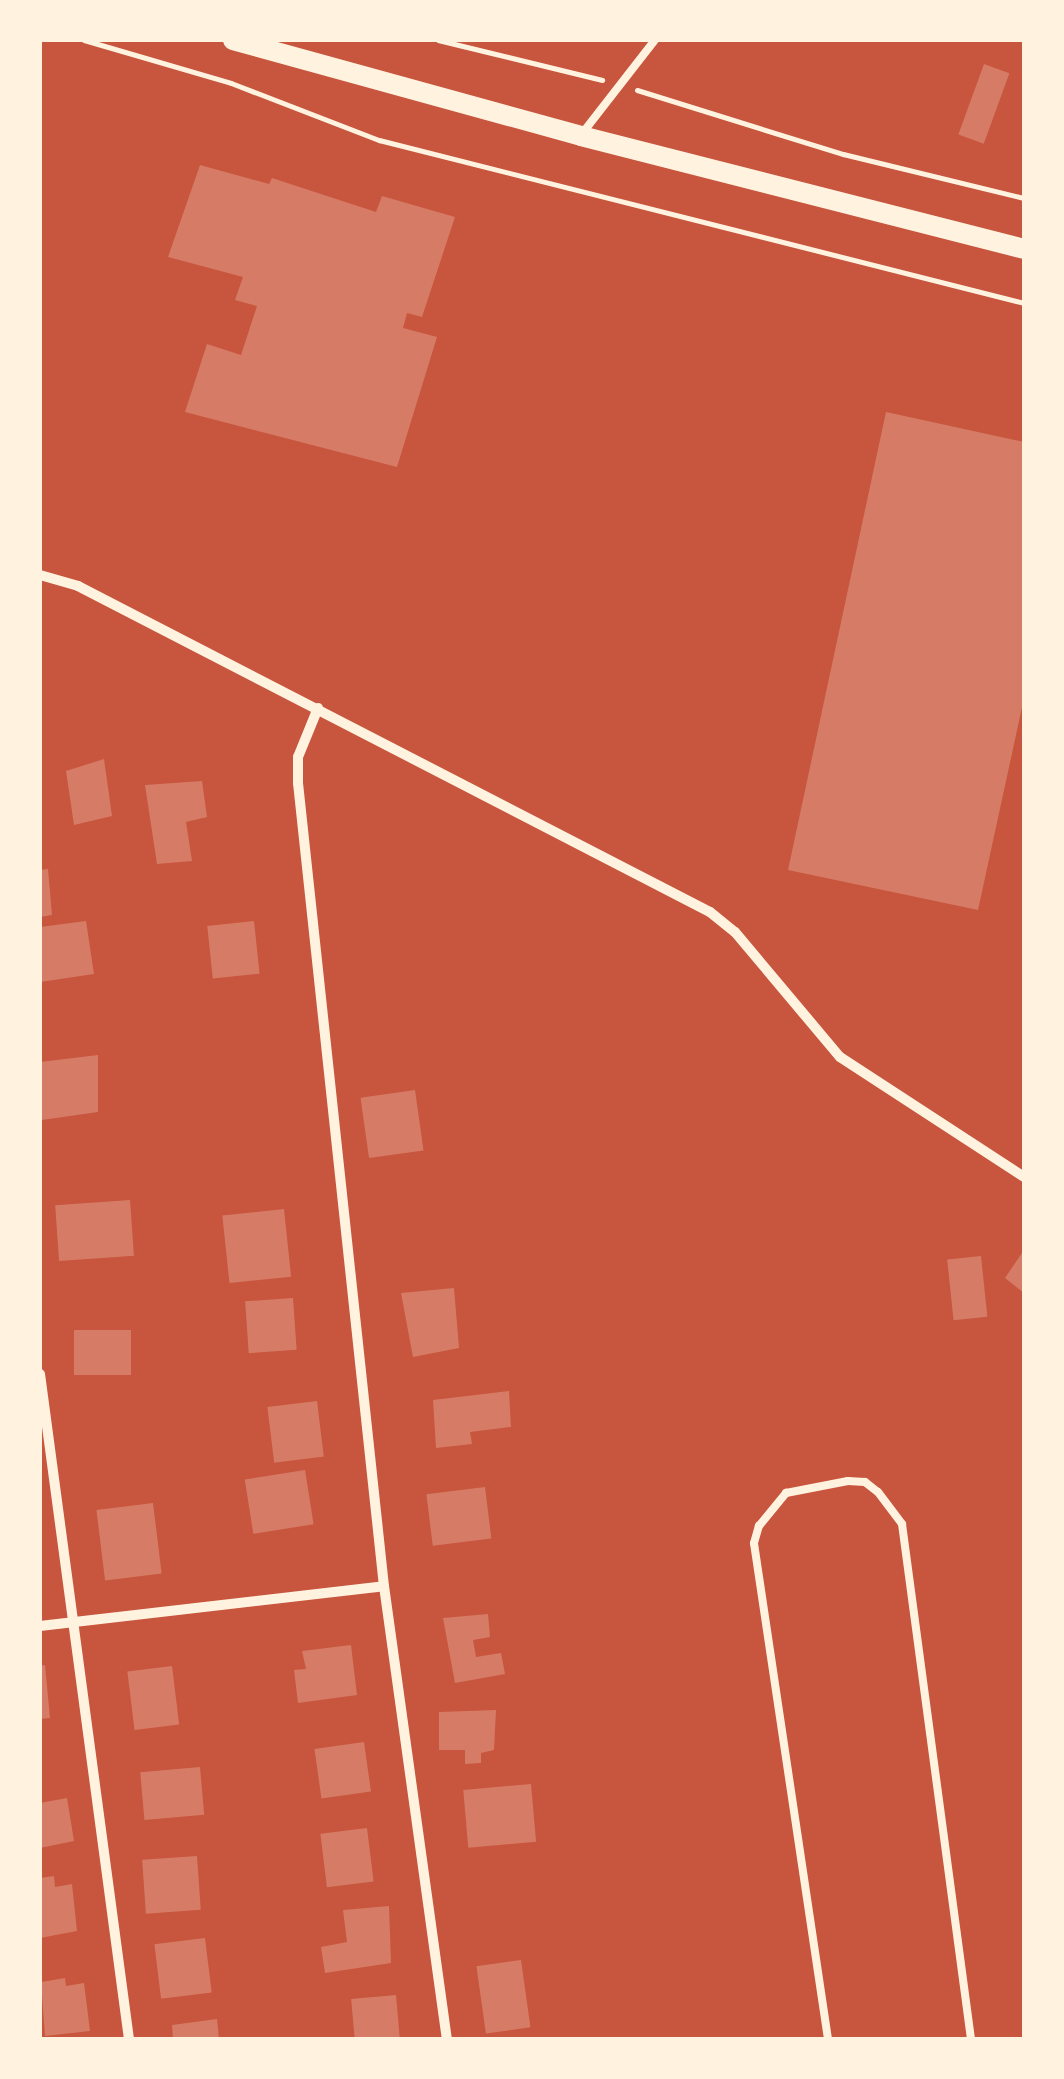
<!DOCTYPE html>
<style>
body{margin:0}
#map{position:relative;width:1064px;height:2079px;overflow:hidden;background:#c8553d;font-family:"Source Sans 3",sans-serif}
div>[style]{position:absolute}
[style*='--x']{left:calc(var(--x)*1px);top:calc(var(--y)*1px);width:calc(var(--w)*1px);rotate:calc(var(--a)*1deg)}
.building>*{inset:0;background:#d67c66;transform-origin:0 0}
.path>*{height:5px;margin:-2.5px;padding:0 2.5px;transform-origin:2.5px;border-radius:2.5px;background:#fff3e0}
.service>*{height:8px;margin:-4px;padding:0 4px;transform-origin:4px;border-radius:4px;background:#fff3e0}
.minor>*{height:10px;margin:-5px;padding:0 5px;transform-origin:5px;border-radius:5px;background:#fff3e0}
.secondary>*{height:20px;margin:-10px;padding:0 10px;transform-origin:10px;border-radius:10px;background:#fff3e0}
span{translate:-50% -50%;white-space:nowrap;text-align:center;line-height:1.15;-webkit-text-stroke:8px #fff3e0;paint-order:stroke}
.frame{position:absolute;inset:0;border:42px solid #fff3e0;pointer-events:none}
</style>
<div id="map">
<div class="building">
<i style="left:984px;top:64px;width:27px;height:75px;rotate:20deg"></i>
<i style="clip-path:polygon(200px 165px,269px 184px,272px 178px,376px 212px,382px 196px,455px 217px,422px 317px,407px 313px,403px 328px,437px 337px,397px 467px,185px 412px,207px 344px,241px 355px,257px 306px,235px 300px,243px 277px,168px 257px)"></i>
<i style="clip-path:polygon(886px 412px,1024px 442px,1024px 698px,978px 910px,788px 870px)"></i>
<i style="clip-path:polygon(104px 759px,112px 816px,74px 825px,66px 771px)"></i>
<i style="clip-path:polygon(202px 781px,207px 817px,186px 822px,192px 861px,157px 864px,145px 785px)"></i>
<i style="clip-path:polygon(48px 869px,52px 915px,40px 917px,40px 870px)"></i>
<i style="clip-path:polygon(86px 921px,94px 974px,40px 982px,40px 927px)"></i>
<i style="left:254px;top:921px;width:53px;height:47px;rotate:84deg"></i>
<i style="clip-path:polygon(98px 1055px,98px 1112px,42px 1120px,40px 1062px)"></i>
<i style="left:415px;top:1090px;width:61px;height:55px;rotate:82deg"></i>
<i style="left:130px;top:1200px;width:56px;height:75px;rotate:86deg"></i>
<i style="left:284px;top:1209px;width:68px;height:62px;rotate:84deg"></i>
<i style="clip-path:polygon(1024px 1250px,1024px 1293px,1005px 1278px)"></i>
<i style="left:981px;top:1256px;width:61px;height:34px;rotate:84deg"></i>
<i style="clip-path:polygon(454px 1288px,459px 1348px,413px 1357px,401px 1293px)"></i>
<i style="left:293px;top:1298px;width:52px;height:48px;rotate:86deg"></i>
<i style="left:131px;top:1330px;width:45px;height:57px;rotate:90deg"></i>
<i style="clip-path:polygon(509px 1391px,511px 1427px,470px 1432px,472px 1444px,436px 1448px,433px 1400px)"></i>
<i style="left:317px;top:1401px;width:56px;height:50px;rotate:83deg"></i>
<i style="left:305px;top:1470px;width:55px;height:61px;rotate:81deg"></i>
<i style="left:485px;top:1487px;width:52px;height:59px;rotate:83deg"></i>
<i style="left:153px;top:1503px;width:71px;height:57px;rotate:83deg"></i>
<i style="clip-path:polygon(488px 1614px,490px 1637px,473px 1640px,476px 1657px,501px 1653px,505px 1674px,455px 1683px,443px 1618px)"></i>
<i style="clip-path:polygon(351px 1645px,357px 1695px,298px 1703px,294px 1670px,306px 1669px,302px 1651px)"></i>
<i style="clip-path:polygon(45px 1665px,50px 1718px,40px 1719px,40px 1666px)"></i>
<i style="left:172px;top:1666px;width:59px;height:45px;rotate:83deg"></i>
<i style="clip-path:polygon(496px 1710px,494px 1750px,481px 1753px,481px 1763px,465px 1764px,465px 1750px,439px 1750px,439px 1712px)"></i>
<i style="left:364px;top:1742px;width:50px;height:50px;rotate:82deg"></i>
<i style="left:200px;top:1767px;width:48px;height:60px;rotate:85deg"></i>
<i style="left:531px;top:1784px;width:58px;height:68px;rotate:85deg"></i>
<i style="clip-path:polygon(67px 1798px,74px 1841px,40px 1848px,40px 1803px)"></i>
<i style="left:367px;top:1828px;width:54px;height:47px;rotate:83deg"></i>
<i style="left:197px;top:1856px;width:54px;height:55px;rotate:86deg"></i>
<i style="clip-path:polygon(54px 1876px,55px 1887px,72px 1884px,77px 1931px,40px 1938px,40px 1878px)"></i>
<i style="clip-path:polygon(389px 1906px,391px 1963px,325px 1973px,321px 1947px,347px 1942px,343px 1910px)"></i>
<i style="left:205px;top:1938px;width:55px;height:51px;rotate:83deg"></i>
<i style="left:521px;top:1960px;width:68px;height:45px;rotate:82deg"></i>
<i style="clip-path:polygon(65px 1978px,66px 1986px,84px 1983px,90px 2031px,45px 2036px,41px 1982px)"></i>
<i style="left:396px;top:1995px;width:44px;height:45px;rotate:85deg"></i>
<i style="clip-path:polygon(217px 2019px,219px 2039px,173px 2039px,172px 2025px)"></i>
</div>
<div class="path">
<i style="--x:84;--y:40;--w:153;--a:16.3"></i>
<i style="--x:231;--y:83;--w:159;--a:21.1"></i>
<i style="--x:379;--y:140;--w:665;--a:14.18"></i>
<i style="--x:438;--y:40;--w:169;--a:13.7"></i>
<i style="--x:637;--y:90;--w:216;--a:17.3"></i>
<i style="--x:843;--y:154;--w:186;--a:13.7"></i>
</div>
<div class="service">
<i style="--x:581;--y:135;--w:120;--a:-52.1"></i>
<i style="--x:828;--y:2039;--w:501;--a:-98.49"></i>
<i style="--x:754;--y:1543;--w:18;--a:-74"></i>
<i style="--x:759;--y:1526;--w:43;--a:-50.7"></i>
<i style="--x:786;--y:1493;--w:63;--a:-11"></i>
<i style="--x:848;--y:1481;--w:17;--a:3"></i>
<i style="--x:865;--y:1482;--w:16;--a:38"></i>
<i style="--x:878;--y:1492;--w:40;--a:53"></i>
<i style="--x:902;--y:1524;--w:520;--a:82.37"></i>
</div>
<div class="minor">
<i style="--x:40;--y:575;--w:40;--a:16"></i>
<i style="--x:78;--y:586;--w:711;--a:27.29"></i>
<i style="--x:710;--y:912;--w:32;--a:39"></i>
<i style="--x:735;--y:932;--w:163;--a:50"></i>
<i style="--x:840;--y:1057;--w:220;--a:33.1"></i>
<i style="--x:318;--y:708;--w:53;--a:112.2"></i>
<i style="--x:298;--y:757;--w:26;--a:90"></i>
<i style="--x:298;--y:783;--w:808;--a:83.89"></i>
<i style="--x:384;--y:1586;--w:457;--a:82.1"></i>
<i style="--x:40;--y:1374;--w:671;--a:82.38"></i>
<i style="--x:40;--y:1626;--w:346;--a:-6.6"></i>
</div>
<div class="secondary">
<i style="--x:233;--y:40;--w:361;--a:15.4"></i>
<i style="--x:581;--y:136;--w:457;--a:14.3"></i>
</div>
<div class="frame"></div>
</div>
